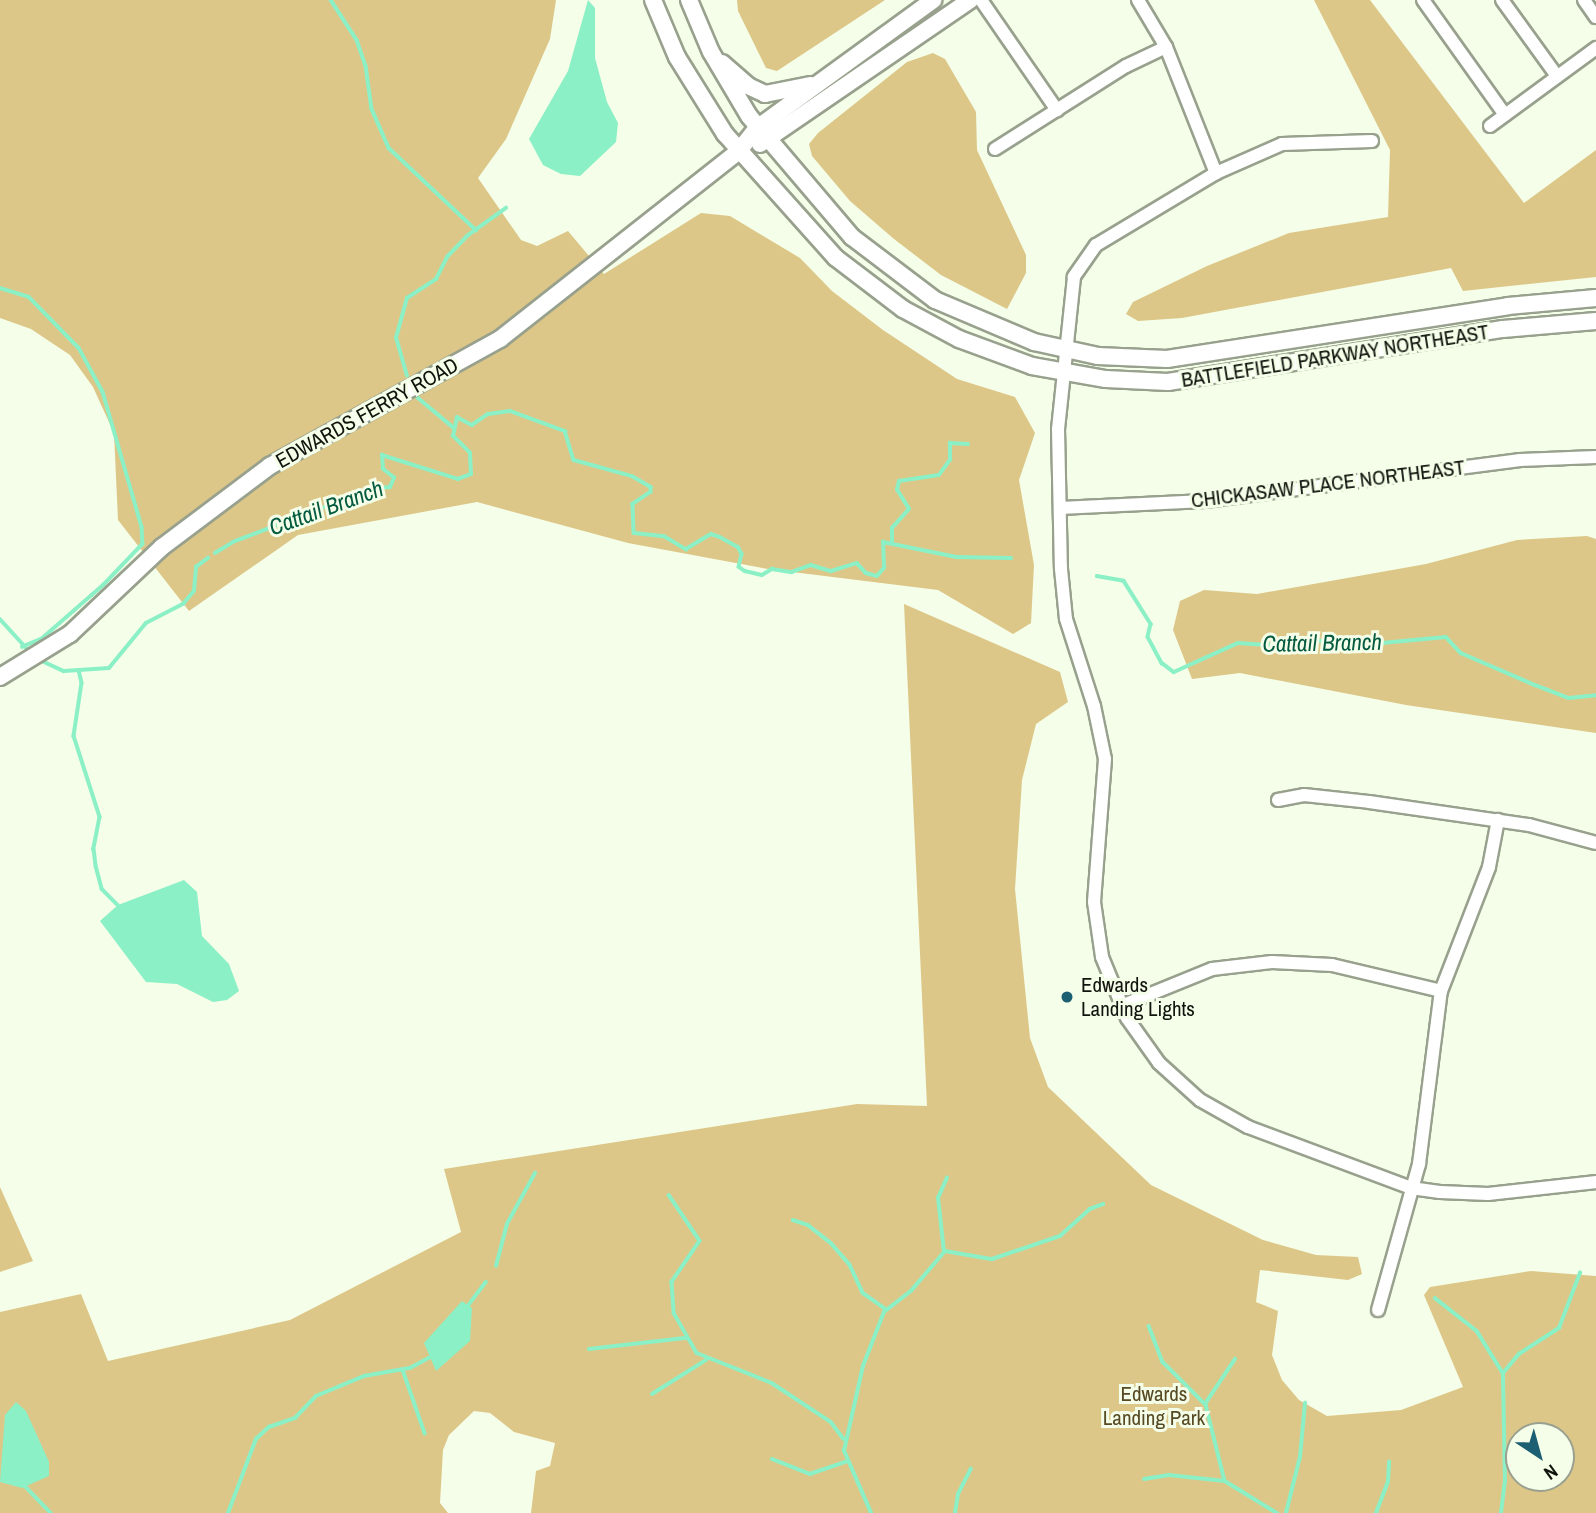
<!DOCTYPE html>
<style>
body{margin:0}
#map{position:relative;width:1596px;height:1513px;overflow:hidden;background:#f4fee8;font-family:"Archivo Narrow",sans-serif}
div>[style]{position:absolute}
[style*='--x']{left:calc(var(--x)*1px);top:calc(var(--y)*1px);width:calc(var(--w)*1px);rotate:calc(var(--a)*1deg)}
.green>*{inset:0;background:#ddc788}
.water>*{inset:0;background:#8bf0c6}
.stream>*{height:3.5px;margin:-1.75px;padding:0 1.75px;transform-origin:1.75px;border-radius:1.75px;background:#8bf0c6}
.roads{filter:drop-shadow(2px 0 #98a18d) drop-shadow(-2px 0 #98a18d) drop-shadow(0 2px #98a18d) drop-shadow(0 -2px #98a18d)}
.minor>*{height:12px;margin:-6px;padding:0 6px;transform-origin:6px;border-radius:6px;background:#fff}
.major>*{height:16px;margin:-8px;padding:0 8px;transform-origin:8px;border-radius:8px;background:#fff}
.dots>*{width:19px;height:19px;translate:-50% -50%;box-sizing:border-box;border:4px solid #f4fee8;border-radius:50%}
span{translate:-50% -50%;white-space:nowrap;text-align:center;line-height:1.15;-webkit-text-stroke:6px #f4fee8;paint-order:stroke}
.street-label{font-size:21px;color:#11140d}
.poi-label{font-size:21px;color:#11140d}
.left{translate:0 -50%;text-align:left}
.park-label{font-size:21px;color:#564923}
.water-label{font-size:23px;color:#035a40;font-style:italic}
.north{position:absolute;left:1505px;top:1422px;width:70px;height:70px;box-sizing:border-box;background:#f4fee8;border:2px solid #99a090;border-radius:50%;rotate:144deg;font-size:19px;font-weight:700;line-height:28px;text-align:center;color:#11140d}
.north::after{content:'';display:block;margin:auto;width:24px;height:32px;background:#1c5f72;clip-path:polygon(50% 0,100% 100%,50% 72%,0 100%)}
</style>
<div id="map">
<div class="green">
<i style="clip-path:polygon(0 0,556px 0,550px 39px,506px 139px,478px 178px,521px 240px,537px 246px,568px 231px,604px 274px,701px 213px,730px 216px,800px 258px,832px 291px,883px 330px,957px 379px,1015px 397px,1035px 433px,1019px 480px,1034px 565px,1031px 623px,1013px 634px,938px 590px,768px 569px,628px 543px,477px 502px,298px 535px,189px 611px,118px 520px,114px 433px,93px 387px,70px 355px,31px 329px,0 318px)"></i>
<i style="clip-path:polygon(737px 0,885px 0,777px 71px,766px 68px,738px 11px)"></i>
<i style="clip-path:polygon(1314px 0,1370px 0,1524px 203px,1596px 150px,1596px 277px,1463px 291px,1451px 268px,1182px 318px,1138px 321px,1126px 314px,1133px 302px,1207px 266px,1289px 233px,1388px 217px,1390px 150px)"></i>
<i style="clip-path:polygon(933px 53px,945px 59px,976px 112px,977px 150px,1026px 255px,1026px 273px,1007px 309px,941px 275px,894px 239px,850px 201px,812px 156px,809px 144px,818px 133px,907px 62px)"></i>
<i style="clip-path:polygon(1587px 536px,1596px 539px,1596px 733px,1406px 705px,1240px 673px,1192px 679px,1173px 630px,1180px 601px,1204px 590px,1257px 594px,1426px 564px,1517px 540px)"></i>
<i style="clip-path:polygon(evenodd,904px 604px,1060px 672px,1068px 702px,1036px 724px,1022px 780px,1015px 889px,1030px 1038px,1048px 1087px,1151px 1185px,1263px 1240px,1316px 1255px,1358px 1257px,1362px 1274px,1348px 1280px,1260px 1270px,1256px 1302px,1278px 1311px,1272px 1355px,1282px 1380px,1299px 1400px,1327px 1416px,1401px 1410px,1463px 1387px,1424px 1295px,1430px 1287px,1531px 1271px,1596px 1276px,1596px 1513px,531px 1513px,536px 1471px,550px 1466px,555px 1443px,514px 1432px,490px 1413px,474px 1411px,449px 1435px,443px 1450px,440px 1503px,448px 1513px,0 1513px,0 1312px,81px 1294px,108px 1361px,290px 1320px,461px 1232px,444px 1169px,857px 1104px,927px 1106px,904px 604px,1519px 1436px,1561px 1436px,1561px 1478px,1519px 1478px,1519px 1436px)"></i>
<i style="clip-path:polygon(0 1187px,33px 1261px,0 1272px)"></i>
</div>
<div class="water">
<i style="clip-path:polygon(588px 0,595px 8px,595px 58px,607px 102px,618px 123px,616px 142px,580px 176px,561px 174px,543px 165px,529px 139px,568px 71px)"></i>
<i style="clip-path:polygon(184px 880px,197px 892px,202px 936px,229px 964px,239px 991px,227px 1000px,213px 1002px,177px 984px,146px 982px,100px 921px,118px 905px)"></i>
<i style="clip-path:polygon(462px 1301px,472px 1308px,470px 1341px,436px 1371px,424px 1343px)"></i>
<i style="clip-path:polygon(16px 1402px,26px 1411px,49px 1462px,49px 1476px,22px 1488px,0 1482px,5px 1415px)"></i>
</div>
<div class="stream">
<i style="--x:331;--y:0;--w:48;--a:57"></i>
<i style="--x:357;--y:40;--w:28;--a:71"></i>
<i style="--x:366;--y:66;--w:43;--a:82.1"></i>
<i style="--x:372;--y:109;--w:43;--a:66.4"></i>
<i style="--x:389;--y:148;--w:120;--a:43.3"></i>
<i style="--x:0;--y:288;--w:30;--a:17"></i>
<i style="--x:29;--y:297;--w:71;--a:45.6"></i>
<i style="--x:79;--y:348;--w:50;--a:61.4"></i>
<i style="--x:103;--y:392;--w:141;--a:73.9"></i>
<i style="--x:142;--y:527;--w:17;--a:87"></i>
<i style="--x:143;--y:544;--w:57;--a:133.6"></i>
<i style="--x:104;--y:585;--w:82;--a:138.9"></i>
<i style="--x:42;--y:639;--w:21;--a:157"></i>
<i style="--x:407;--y:376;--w:40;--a:-106"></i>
<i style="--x:396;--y:338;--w:41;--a:-74.6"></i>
<i style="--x:407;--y:298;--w:35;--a:-33"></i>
<i style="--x:436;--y:279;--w:25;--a:-63"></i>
<i style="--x:447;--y:257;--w:29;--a:-46"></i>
<i style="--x:467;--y:236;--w:48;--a:-35.7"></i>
<i style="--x:416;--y:396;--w:48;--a:40"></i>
<i style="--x:892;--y:543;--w:15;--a:-90"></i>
<i style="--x:892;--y:528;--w:25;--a:-48"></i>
<i style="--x:909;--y:509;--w:22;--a:-122"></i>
<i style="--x:897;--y:490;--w:9;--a:-77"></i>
<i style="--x:899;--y:481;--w:40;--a:-8.5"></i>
<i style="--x:939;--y:475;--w:19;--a:-54"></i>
<i style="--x:950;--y:460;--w:17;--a:-90"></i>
<i style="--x:950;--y:443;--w:18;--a:3"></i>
<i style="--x:215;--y:553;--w:21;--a:-31"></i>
<i style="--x:233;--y:542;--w:149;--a:-20.9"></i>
<i style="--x:372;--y:489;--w:18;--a:-6"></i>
<i style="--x:390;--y:487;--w:10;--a:-66"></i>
<i style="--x:394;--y:478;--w:14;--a:-141"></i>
<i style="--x:383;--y:469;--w:14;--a:-94"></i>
<i style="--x:382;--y:455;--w:80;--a:17.5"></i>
<i style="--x:458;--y:479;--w:14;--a:-21"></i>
<i style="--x:471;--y:474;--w:21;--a:-93"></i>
<i style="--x:470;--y:453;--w:24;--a:-135"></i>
<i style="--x:453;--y:436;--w:19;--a:-78"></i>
<i style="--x:457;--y:417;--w:17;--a:28"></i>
<i style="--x:472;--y:425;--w:19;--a:-35"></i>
<i style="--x:488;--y:414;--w:22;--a:-8"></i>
<i style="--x:510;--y:411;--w:59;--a:20"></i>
<i style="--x:565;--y:431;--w:30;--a:73"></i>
<i style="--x:574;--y:460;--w:60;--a:15.4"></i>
<i style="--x:632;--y:476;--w:22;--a:30"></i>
<i style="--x:651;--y:487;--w:5;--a:90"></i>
<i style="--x:651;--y:492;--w:22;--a:146"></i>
<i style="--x:633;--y:504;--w:29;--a:88"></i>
<i style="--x:634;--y:533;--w:30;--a:6"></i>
<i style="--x:664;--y:536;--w:26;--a:31"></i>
<i style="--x:686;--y:549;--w:29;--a:-31"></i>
<i style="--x:711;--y:534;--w:9;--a:18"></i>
<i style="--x:720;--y:537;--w:21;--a:29"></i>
<i style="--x:738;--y:547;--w:8;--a:60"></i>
<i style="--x:742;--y:554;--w:13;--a:103"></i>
<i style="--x:739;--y:567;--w:7;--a:34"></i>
<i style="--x:745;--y:571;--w:17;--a:13"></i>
<i style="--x:762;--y:575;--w:12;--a:-31"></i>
<i style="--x:772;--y:569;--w:20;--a:9"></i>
<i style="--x:792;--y:572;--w:20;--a:-20"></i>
<i style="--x:811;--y:565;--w:21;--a:17"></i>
<i style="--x:831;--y:571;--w:27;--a:-17"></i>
<i style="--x:857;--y:563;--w:13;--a:48"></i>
<i style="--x:866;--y:573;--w:11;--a:15"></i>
<i style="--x:877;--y:576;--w:11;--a:-49"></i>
<i style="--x:884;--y:568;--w:26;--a:-92"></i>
<i style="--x:883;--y:542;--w:76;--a:11.5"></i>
<i style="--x:957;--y:557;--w:54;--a:1.1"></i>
<i style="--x:1097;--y:576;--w:27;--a:10"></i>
<i style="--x:1124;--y:581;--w:51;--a:57.9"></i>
<i style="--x:1151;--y:624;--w:13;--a:103"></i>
<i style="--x:1148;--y:637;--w:30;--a:62"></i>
<i style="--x:1162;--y:663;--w:15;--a:37"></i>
<i style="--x:1174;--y:672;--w:70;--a:-24.4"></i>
<i style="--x:1238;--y:643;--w:29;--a:4"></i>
<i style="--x:1267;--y:645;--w:91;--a:-4.4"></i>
<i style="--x:1358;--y:638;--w:25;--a:12"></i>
<i style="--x:1382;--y:643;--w:64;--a:-5.4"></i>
<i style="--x:1446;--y:637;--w:22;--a:47"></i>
<i style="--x:1461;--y:653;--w:81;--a:23.4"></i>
<i style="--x:1535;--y:685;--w:36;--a:21"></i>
<i style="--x:1569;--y:698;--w:27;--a:-6"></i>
<i style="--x:0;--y:619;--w:46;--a:47.6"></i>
<i style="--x:40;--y:660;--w:26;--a:25"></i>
<i style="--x:64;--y:671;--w:45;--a:-3.8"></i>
<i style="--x:109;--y:668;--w:58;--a:-50.6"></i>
<i style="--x:146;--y:623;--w:42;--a:-27.2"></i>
<i style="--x:183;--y:604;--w:17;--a:-50"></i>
<i style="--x:194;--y:591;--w:24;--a:-85"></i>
<i style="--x:196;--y:567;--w:15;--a:-37"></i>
<i style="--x:79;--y:670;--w:13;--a:77"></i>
<i style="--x:82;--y:683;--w:54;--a:98.6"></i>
<i style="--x:74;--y:736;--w:85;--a:72.2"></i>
<i style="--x:100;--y:817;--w:33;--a:101"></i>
<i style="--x:94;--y:849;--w:17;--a:83"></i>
<i style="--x:96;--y:866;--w:24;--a:75"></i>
<i style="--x:102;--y:889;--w:23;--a:45"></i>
<i style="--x:669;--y:1195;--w:55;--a:56"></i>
<i style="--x:700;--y:1241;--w:50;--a:124.3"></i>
<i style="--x:672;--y:1282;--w:31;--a:86"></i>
<i style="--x:674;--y:1313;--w:46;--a:60.1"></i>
<i style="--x:697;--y:1353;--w:81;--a:21.8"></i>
<i style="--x:772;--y:1383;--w:71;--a:33.5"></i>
<i style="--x:831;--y:1422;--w:21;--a:53"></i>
<i style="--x:793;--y:1220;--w:16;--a:18"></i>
<i style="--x:808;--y:1225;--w:29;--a:38"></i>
<i style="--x:831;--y:1243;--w:29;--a:49"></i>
<i style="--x:850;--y:1265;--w:31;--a:65"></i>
<i style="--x:863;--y:1293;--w:28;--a:35"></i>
<i style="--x:944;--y:1252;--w:54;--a:-96.3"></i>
<i style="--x:938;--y:1198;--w:22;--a:-66"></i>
<i style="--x:496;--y:1266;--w:43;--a:-75.3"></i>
<i style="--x:507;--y:1224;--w:58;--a:-61.2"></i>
<i style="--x:1435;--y:1298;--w:53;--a:38.2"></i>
<i style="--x:1477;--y:1331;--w:49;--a:58.2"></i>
<i style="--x:467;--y:1307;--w:31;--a:-53"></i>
<i style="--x:1149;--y:1326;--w:39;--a:69"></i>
<i style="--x:1163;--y:1362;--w:61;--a:45"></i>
<i style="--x:1206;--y:1405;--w:78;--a:76"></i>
<i style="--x:1225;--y:1481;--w:61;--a:31.6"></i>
<i style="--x:589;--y:1349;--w:98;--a:-6.5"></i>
<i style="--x:403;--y:1370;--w:67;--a:70.8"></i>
<i style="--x:652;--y:1394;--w:64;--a:-32.2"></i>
<i style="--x:1205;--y:1404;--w:54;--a:-56.3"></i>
<i style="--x:772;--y:1459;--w:41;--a:21.5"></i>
<i style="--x:810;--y:1474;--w:40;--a:-18.9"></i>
<i style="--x:1144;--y:1479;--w:25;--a:-9"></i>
<i style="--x:1169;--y:1475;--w:56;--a:6.1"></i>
<i style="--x:24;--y:1485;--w:39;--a:46"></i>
<i style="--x:228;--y:1513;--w:79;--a:-69.3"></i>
<i style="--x:256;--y:1439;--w:18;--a:-43"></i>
<i style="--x:269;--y:1427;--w:28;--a:-19"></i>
<i style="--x:295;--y:1418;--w:30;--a:-46"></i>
<i style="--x:316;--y:1396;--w:52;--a:-22.6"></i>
<i style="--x:364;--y:1376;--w:47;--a:-9.9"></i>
<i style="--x:410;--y:1368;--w:26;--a:-28"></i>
<i style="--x:871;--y:1513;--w:68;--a:-113.5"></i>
<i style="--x:844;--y:1451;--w:87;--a:-77.4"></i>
<i style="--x:863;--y:1366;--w:58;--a:-68.7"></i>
<i style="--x:884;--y:1312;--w:34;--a:-38"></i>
<i style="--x:911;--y:1291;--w:52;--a:-49.6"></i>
<i style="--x:945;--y:1251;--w:48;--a:9.7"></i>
<i style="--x:992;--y:1259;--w:72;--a:-18.7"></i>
<i style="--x:1060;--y:1236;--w:40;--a:-42"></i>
<i style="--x:1090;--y:1209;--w:14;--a:-21"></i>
<i style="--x:955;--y:1513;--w:19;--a:-81"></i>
<i style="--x:958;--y:1494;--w:28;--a:-63"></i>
<i style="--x:1286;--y:1513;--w:58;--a:-76"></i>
<i style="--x:1300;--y:1457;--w:54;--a:-84.7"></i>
<i style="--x:1376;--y:1513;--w:33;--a:-69"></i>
<i style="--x:1388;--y:1482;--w:20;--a:-87"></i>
<i style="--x:1501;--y:1513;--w:31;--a:-83"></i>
<i style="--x:1505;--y:1482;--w:109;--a:-91.1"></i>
<i style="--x:1503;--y:1373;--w:25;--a:-50"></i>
<i style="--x:1519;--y:1354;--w:48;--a:-33"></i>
<i style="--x:1559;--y:1328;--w:59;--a:-69.1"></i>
</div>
<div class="roads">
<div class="minor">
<i style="--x:981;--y:0;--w:134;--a:55.4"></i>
<i style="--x:1138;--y:0;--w:55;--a:59.2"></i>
<i style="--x:1166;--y:47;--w:136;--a:68.4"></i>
<i style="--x:1423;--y:0;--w:141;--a:54.5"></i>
<i style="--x:1502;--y:0;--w:94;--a:54.1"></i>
<i style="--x:1584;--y:0;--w:21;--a:55"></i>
<i style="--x:1490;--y:126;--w:132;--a:-36.3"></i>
<i style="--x:1372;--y:141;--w:90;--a:178.1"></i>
<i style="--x:1282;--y:144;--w:72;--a:156.3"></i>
<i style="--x:1216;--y:173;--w:140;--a:149"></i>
<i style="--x:1096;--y:245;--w:39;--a:125"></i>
<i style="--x:1074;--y:277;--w:153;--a:96"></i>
<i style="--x:1058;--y:429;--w:140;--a:88.8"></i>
<i style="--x:1061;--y:569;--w:50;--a:84.3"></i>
<i style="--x:1066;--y:619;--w:91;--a:72.2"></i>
<i style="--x:1094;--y:706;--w:54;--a:78.3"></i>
<i style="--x:1105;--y:759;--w:143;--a:94.4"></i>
<i style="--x:1094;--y:902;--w:56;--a:81.7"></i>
<i style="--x:1102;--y:957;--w:66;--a:67.7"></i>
<i style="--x:1127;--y:1018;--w:55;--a:54.6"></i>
<i style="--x:1159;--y:1063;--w:55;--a:42.1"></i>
<i style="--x:1200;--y:1100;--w:55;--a:29.4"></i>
<i style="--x:1248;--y:1127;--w:174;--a:20.5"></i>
<i style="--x:1411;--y:1188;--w:29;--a:8"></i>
<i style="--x:1440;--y:1192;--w:48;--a:2.4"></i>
<i style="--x:1488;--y:1194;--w:109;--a:-6.3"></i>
<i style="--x:995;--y:149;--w:155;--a:-32.4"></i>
<i style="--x:1126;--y:66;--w:44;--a:-25.4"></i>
<i style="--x:1060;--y:508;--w:145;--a:-2.8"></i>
<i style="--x:1205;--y:501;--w:318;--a:-7.4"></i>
<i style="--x:1520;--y:460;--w:76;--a:-2.3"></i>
<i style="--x:1278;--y:800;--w:26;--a:-11"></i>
<i style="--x:1304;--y:795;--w:65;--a:6.1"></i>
<i style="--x:1369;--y:802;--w:162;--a:8.2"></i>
<i style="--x:1529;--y:825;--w:69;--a:15"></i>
<i style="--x:1121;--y:1006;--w:98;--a:-22.1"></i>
<i style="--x:1212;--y:969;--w:60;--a:-6.7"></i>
<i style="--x:1272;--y:962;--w:60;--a:2.9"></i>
<i style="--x:1332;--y:965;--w:112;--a:13.4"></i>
<i style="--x:1378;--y:1310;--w:152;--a:-74.3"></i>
<i style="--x:1419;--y:1164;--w:174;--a:-82.8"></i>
<i style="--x:1441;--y:991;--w:133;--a:-68.8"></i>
<i style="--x:1489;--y:867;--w:48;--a:-79.2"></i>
</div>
<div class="major">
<i style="--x:653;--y:0;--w:62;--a:67.2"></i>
<i style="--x:677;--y:57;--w:91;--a:58.1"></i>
<i style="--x:725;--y:134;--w:166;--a:48.2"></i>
<i style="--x:836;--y:258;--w:84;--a:37.3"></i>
<i style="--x:903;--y:309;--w:64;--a:28.2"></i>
<i style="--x:959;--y:339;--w:78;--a:20.3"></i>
<i style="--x:1032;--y:366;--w:75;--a:10"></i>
<i style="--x:1106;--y:379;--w:62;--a:2.8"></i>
<i style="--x:1168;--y:382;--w:339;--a:-9"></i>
<i style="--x:1503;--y:329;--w:93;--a:-4.9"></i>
<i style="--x:689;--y:0;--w:56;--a:67.1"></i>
<i style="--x:711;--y:52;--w:74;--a:59.3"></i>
<i style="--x:749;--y:116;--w:159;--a:49.6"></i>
<i style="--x:852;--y:237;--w:104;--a:37.2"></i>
<i style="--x:935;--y:300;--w:108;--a:23"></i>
<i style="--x:1034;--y:342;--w:66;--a:12.3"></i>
<i style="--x:1098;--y:356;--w:69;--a:2.5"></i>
<i style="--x:1167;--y:359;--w:345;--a:-8.8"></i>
<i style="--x:1508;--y:306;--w:88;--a:-5.2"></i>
<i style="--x:722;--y:63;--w:35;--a:41"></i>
<i style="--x:748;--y:86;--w:19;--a:25"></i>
<i style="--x:765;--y:94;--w:46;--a:-11.3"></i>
<i style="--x:760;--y:144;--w:255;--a:-34.4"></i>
<i style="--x:0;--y:677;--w:82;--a:-31.6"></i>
<i style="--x:70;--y:634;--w:127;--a:-43.4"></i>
<i style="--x:162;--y:547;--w:135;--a:-36.9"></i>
<i style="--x:270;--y:466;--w:263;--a:-28.9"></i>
<i style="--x:500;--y:339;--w:303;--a:-38.2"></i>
<i style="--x:738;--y:152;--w:31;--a:-52"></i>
<i style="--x:757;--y:128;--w:218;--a:-36"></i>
</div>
</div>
<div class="dots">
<i style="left:1067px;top:997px;background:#1c5f72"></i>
</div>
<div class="street-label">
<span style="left:1335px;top:356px;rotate:-9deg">BATTLEFIELD PARKWAY NORTHEAST</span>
<span style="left:367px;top:413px;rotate:-29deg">EDWARDS FERRY ROAD</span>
<span style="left:1328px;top:484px;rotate:-7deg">CHICKASAW PLACE NORTHEAST</span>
</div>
<div class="poi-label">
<span class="left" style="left:1081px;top:997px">Edwards<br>Landing Lights</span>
</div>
<div class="park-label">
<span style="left:1154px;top:1406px">Edwards<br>Landing Park</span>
</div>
<div class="water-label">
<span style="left:326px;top:508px;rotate:-20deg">Cattail Branch</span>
<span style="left:1322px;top:643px;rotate:-1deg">Cattail Branch</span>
</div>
<div class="north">N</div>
</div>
